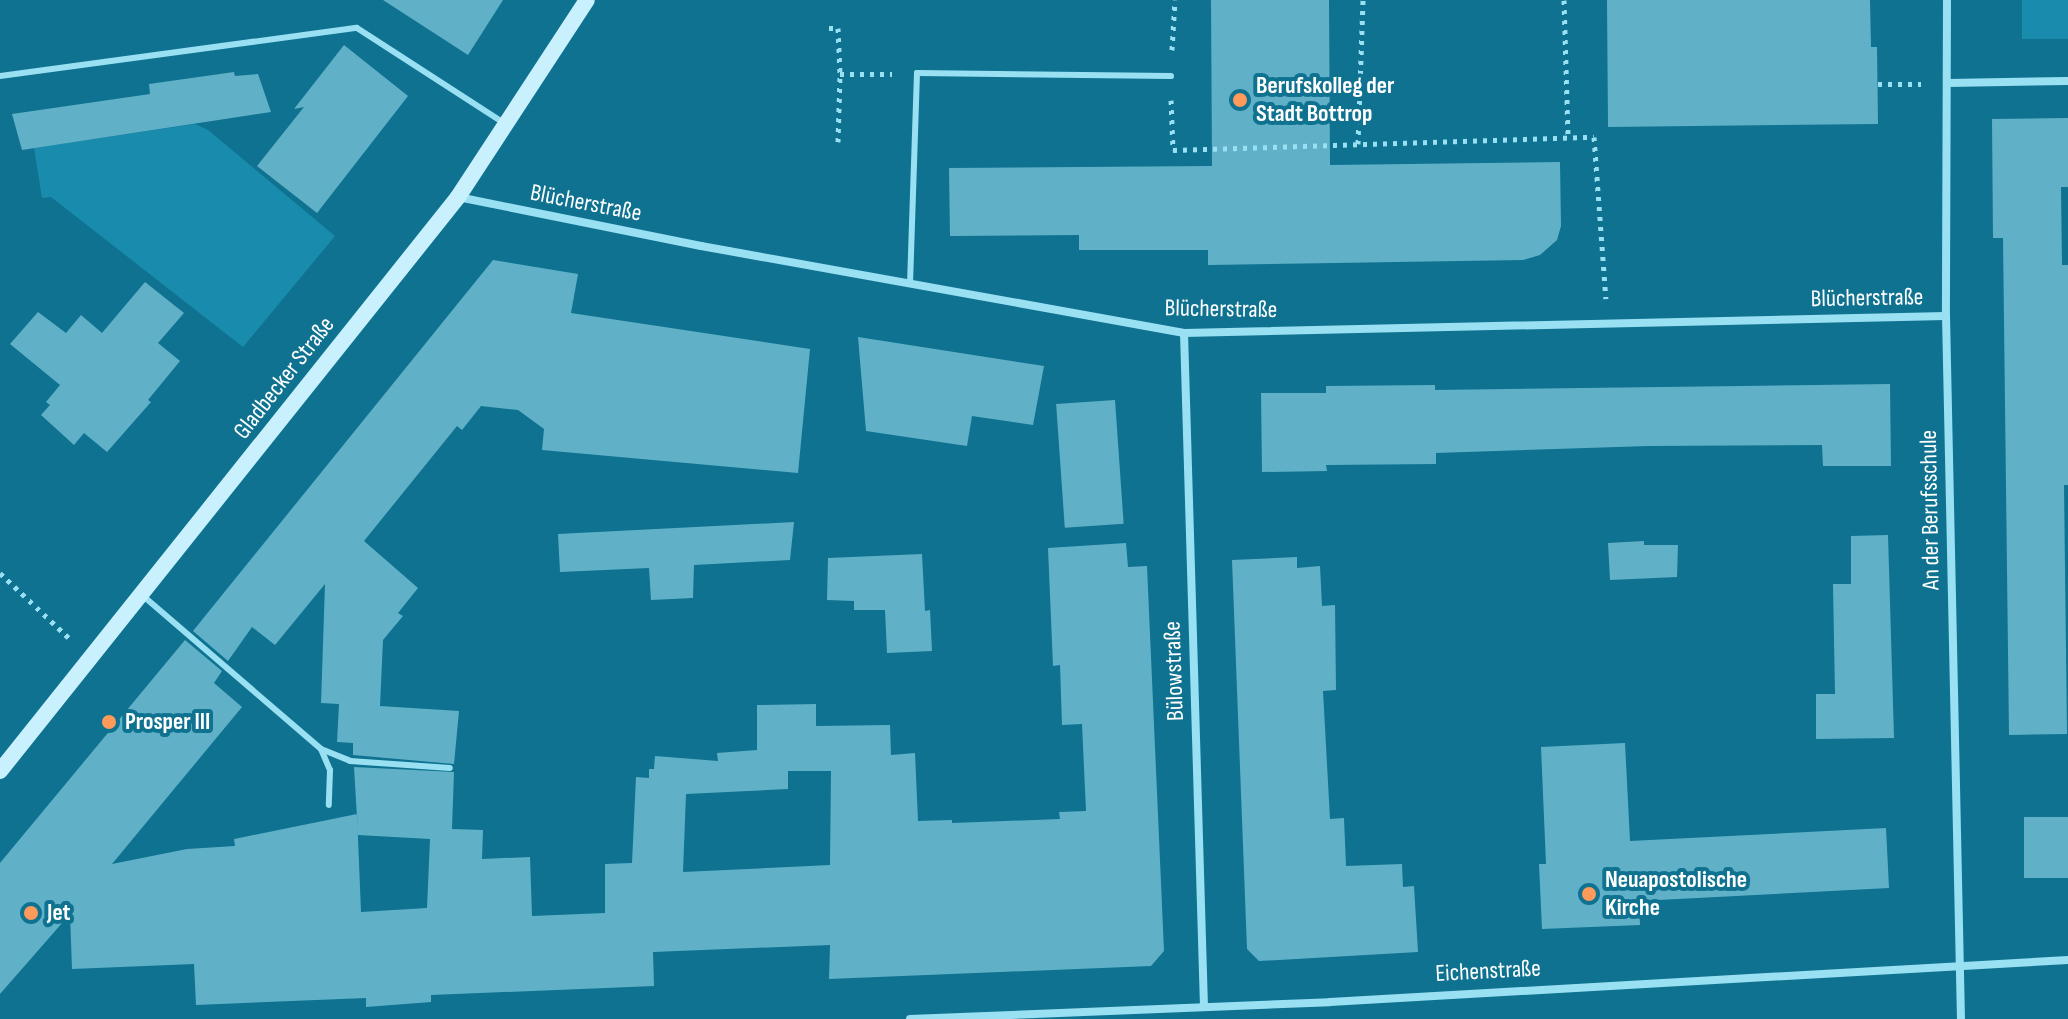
<!DOCTYPE html>
<meta charset="utf-8">
<style>
body{margin:0}
#map{position:relative;width:2068px;height:1019px;overflow:hidden;background:#0f7290;font-family:"Sofia Sans Condensed",sans-serif}
div>[style]{position:absolute}
[style*='--x']{left:calc(var(--x)*1px);top:calc(var(--y)*1px);width:calc(var(--w)*1px);rotate:calc(var(--a)*1deg)}
.green>*{inset:0;background:#198cad;transform-origin:0 0}
.building>*{inset:0;background:#60b1c8;transform-origin:0 0}
.path>*{height:5px;margin-top:-2.5px;transform-origin:0;background:repeating-linear-gradient(90deg,#99e0f3 0 4px,transparent 0 10px)}
.service>*{height:6px;margin:-3px;padding:0 3px;transform-origin:3px;border-radius:3px;background:#99e0f3}
.minor>*{height:8px;margin:-4px;padding:0 4px;transform-origin:4px;border-radius:4px;background:#99e0f3}
.secondary>*{height:16px;margin:-8px;padding:0 8px;transform-origin:8px;border-radius:8px;background:#c8f0fd}
.dots>*{width:22px;height:22px;translate:-50% -50%;box-sizing:border-box;border:4px solid #0f7290;border-radius:50%}
span{translate:-50% -50%;white-space:nowrap;text-align:center;line-height:1.15;-webkit-text-stroke:8px #0f7290;paint-order:stroke}
.poi-label{font-size:24px;color:#fff;font-weight:700}
.left{translate:0 -50%;text-align:left}
.street-label{font-size:24px;color:#fff}
</style>
<div id="map">
<div class="green">
<i style="left:2022px;top:0;width:46px;height:39px"></i>
<i style="clip-path:polygon(195px 124px,208px 130px,335px 236px,243px 347px,51px 197px,42px 198px,34px 148px)"></i>
</div>
<div class="building">
<i style="clip-path:polygon(383px 0,503px 0,468px 55px)"></i>
<i style="clip-path:polygon(1211px 0,1329px 0,1330px 165px,1560px 162px,1561px 226px,1557px 240px,1540px 255px,1523px 260px,1208px 265px,1208px 250px,1079px 250px,1079px 235px,950px 236px,949px 168px,1212px 166px)"></i>
<i style="clip-path:polygon(1607px 0,1870px 0,1871px 47px,1877px 47px,1878px 124px,1608px 127px)"></i>
<i style="clip-path:polygon(344px 45px,408px 96px,317px 213px,257px 166px,304px 107px,294px 109px)"></i>
<i style="clip-path:polygon(234px 72px,235px 76px,258px 74px,271px 112px,22px 150px,12px 114px,150px 94px,149px 84px)"></i>
<i style="clip-path:polygon(2068px 118px,2068px 187px,2061px 187px,2062px 265px,2068px 265px,2068px 485px,2064px 485px,2067px 734px,2009px 735px,2003px 238px,1993px 238px,1992px 119px)"></i>
<i style="clip-path:polygon(493px 260px,578px 274px,571px 313px,810px 349px,798px 473px,542px 450px,544px 429px,518px 410px,481px 406px,462px 430px,457px 426px,364px 541px,418px 588px,398px 613px,403px 616px,383px 640px,380px 706px,459px 711px,454px 764px,353px 755px,353px 743px,337px 742px,339px 704px,321px 703px,325px 584px,275px 645px,252px 627px,228px 661px,193px 631px)"></i>
<i style="clip-path:polygon(145px 282px,184px 313px,158px 343px,180px 361px,148px 400px,151px 402px,107px 452px,84px 433px,74px 445px,41px 415px,50px 405px,46px 402px,60px 385px,10px 344px,38px 312px,66px 333px,81px 315px,102px 333px)"></i>
<i style="clip-path:polygon(858px 337px,1044px 366px,1033px 425px,972px 416px,967px 446px,866px 431px)"></i>
<i style="clip-path:polygon(1890px 384px,1891px 466px,1823px 466px,1822px 445px,1648px 446px,1436px 453px,1436px 464px,1326px 465px,1327px 471px,1262px 472px,1261px 393px,1326px 393px,1326px 386px,1435px 385px,1435px 390px)"></i>
<i style="left:1115px;top:400px;width:124px;height:59px;rotate:86deg"></i>
<i style="clip-path:polygon(794px 522px,790px 560px,694px 565px,693px 598px,651px 600px,649px 568px,560px 572px,558px 534px)"></i>
<i style="clip-path:polygon(1888px 535px,1894px 738px,1816px 739px,1816px 694px,1835px 694px,1833px 584px,1851px 584px,1851px 536px)"></i>
<i style="clip-path:polygon(1644px 541px,1644px 545px,1678px 545px,1677px 577px,1610px 580px,1608px 543px)"></i>
<i style="clip-path:polygon(evenodd,1126px 543px,1128px 567px,1147px 566px,1164px 951px,1151px 966px,829px 979px,830px 945px,653px 952px,654px 986px,431px 995px,431px 1002px,366px 1007px,366px 998px,196px 1005px,194px 964px,72px 969px,70px 914px,0 994px,0 863px,185px 640px,222px 671px,214px 683px,242px 707px,112px 864px,187px 849px,235px 846px,234px 839px,357px 814px,361px 912px,427px 908px,430px 839px,358px 835px,354px 767px,454px 772px,452px 829px,483px 830px,482px 859px,530px 857px,532px 916px,605px 913px,605px 864px,632px 863px,636px 777px,649px 778px,649px 769px,654px 769px,655px 756px,718px 761px,717px 753px,757px 750px,757px 705px,816px 704px,816px 726px,890px 725px,891px 755px,915px 753px,918px 821px,952px 820px,952px 823px,1060px 819px,1059px 812px,1086px 811px,1082px 724px,1062px 725px,1060px 665px,1053px 666px,1048px 548px,1126px 543px,788px 771px,831px 771px,830px 865px,683px 872px,686px 794px,788px 789px,788px 771px)"></i>
<i style="clip-path:polygon(922px 554px,925px 611px,930px 610px,932px 651px,887px 653px,885px 610px,854px 610px,854px 601px,827px 600px,828px 558px)"></i>
<i style="clip-path:polygon(1297px 557px,1297px 568px,1320px 566px,1322px 606px,1335px 605px,1336px 690px,1323px 691px,1330px 819px,1344px 818px,1346px 866px,1402px 864px,1403px 887px,1414px 886px,1418px 952px,1259px 961px,1247px 949px,1232px 560px)"></i>
<i style="clip-path:polygon(1625px 743px,1630px 841px,1886px 828px,1889px 888px,1639px 901px,1640px 925px,1542px 929px,1539px 864px,1546px 864px,1541px 747px)"></i>
<i style="left:2068px;top:817px;width:61px;height:44px;rotate:90deg"></i>
</div>
<div class="path">
<i style="--x:1564;--y:0;--w:138;--a:88.3"></i>
<i style="--x:829;--y:28;--w:9;--a:0"></i>
<i style="--x:838;--y:28;--w:46;--a:87.5"></i>
<i style="--x:1172;--y:50;--w:50;--a:-86.6"></i>
<i style="--x:1878;--y:84;--w:43;--a:0"></i>
<i style="--x:1171;--y:100;--w:50;--a:87.7"></i>
<i style="--x:1173;--y:150;--w:421;--a:-1.8"></i>
<i style="--x:1594;--y:137;--w:162;--a:85.8"></i>
<i style="--x:838;--y:142;--w:68;--a:-88.3"></i>
<i style="--x:840;--y:74;--w:52;--a:0"></i>
<i style="--x:1358;--y:144;--w:144;--a:-88"></i>
<i style="--x:0;--y:573;--w:95;--a:43.3"></i>
</div>
<div class="service">
<i style="--x:0;--y:76;--w:360;--a:-7.7"></i>
<i style="--x:357;--y:28;--w:175;--a:32.9"></i>
<i style="--x:910;--y:284;--w:211;--a:-88.1"></i>
<i style="--x:917;--y:73;--w:254;--a:0.7"></i>
<i style="--x:142;--y:595;--w:236;--a:40.7"></i>
<i style="--x:321;--y:749;--w:31;--a:22"></i>
<i style="--x:350;--y:761;--w:100;--a:4"></i>
<i style="--x:321;--y:749;--w:23;--a:67"></i>
<i style="--x:330;--y:770;--w:35;--a:92"></i>
</div>
<div class="minor">
<i style="--x:1947;--y:0;--w:316;--a:90.2"></i>
<i style="--x:1946;--y:316;--w:703;--a:88.78"></i>
<i style="--x:1948;--y:83;--w:120;--a:-1"></i>
<i style="--x:458;--y:197;--w:248;--a:11.4"></i>
<i style="--x:701;--y:246;--w:491;--a:10.2"></i>
<i style="--x:1184;--y:333;--w:762;--a:-1.28"></i>
<i style="--x:1184;--y:333;--w:674;--a:88.3"></i>
<i style="--x:910;--y:1019;--w:420;--a:-2.3"></i>
<i style="--x:1330;--y:1002;--w:739;--a:-3.26"></i>
</div>
<div class="secondary">
<i style="--x:0;--y:771;--w:734;--a:-51.41"></i>
<i style="--x:458;--y:197;--w:235;--a:-56.8"></i>
</div>
<div class="dots">
<i style="left:1240px;top:100px;background:#ff9a5b"></i>
<i style="left:109px;top:722px;background:#ff9a5b"></i>
<i style="left:1589px;top:894px;background:#ff9a5b"></i>
<i style="left:31px;top:913px;background:#ff9a5b"></i>
</div>
<div class="poi-label">
<span class="left" style="left:1256px;top:100px">Berufskolleg der<br>Stadt Bottrop</span>
<span class="left" style="left:125px;top:722px">Prosper III</span>
<span class="left" style="left:1605px;top:894px">Neuapostolische<br>Kirche</span>
<span class="left" style="left:47px;top:913px">Jet</span>
</div>
<div class="street-label">
<span style="left:586px;top:203px;rotate:11deg">Blücherstraße</span>
<span style="left:1867px;top:298px;rotate:-1deg">Blücherstraße</span>
<span style="left:1221px;top:309px;rotate:1deg">Blücherstraße</span>
<span style="left:284px;top:378px;rotate:-52deg">Gladbecker Straße</span>
<span style="left:1930px;top:510px;rotate:-91deg">An der Berufsschule</span>
<span style="left:1174px;top:671px;rotate:-92deg">Bülowstraße</span>
<span style="left:1488px;top:971px;rotate:-3deg">Eichenstraße</span>
</div>
</div>
